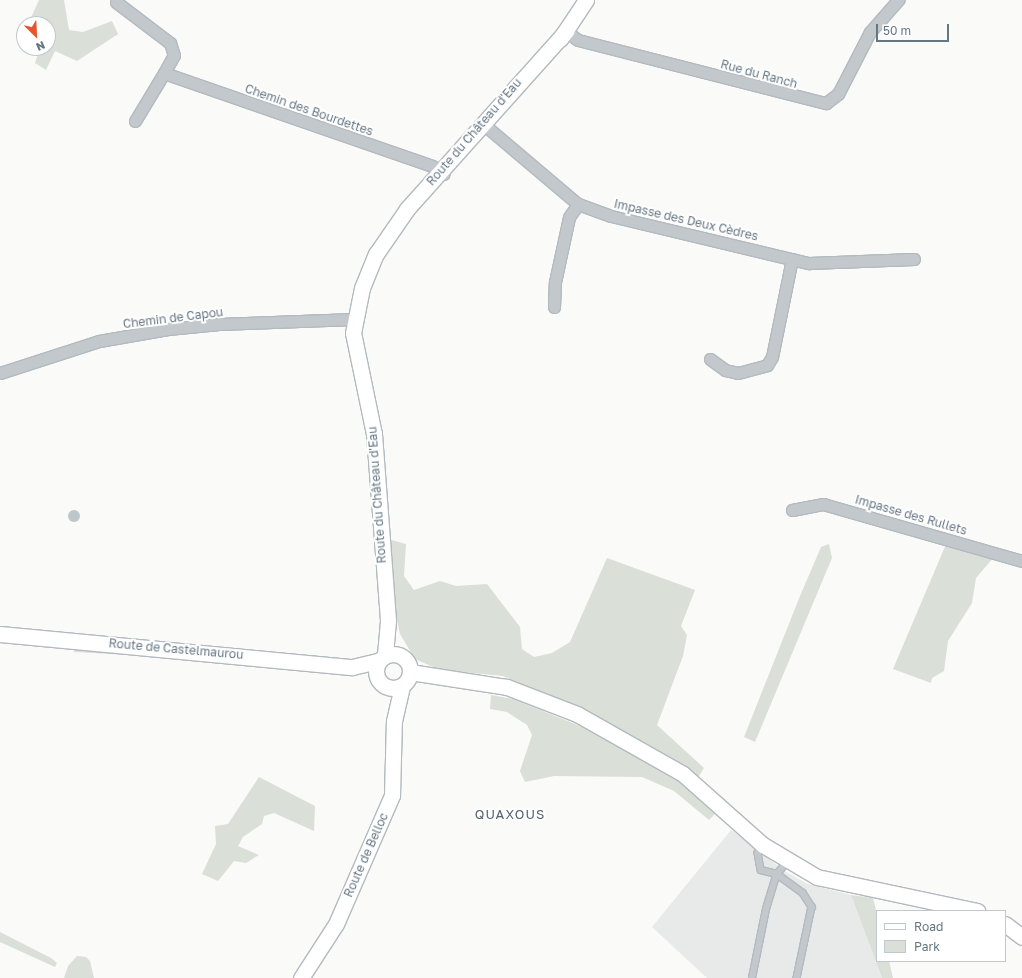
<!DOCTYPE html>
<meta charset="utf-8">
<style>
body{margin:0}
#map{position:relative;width:1022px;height:978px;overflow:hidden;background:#fafaf8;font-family:"Golos Text",sans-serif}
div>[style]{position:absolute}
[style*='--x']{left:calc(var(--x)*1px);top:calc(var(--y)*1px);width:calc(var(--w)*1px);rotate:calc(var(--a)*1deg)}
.built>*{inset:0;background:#e8e9e9}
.green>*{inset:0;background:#dadfd7;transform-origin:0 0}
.water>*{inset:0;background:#bbc7cb}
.round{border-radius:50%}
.roads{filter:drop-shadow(1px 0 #b3babf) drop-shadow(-1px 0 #b3babf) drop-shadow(0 1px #b3babf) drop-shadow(0 -1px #b3babf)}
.lane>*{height:5.5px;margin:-2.75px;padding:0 2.75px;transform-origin:2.75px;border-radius:2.75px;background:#c3c8cc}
.street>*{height:11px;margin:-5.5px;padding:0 5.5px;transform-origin:5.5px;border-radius:5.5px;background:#c3c8cc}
.secondary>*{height:15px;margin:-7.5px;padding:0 7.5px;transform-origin:7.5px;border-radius:7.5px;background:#fff}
.secondary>.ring{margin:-7.5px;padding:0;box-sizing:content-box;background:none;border:15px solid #fff;border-radius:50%}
span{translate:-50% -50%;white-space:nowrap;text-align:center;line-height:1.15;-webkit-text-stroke:4px #fff;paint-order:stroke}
.street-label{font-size:12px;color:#657683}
.neighbourhood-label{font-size:13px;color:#57646e;letter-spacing:1px}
.legend{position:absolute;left:876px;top:910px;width:130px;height:52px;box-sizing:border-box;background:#fff;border:1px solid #c1c8cd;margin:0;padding:5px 7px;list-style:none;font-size:12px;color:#657683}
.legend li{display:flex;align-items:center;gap:8px;height:20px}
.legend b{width:20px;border:1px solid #c1c8cd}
.north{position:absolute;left:16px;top:16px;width:40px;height:40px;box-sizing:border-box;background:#fff;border:1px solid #c1c8cd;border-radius:50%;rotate:156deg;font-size:11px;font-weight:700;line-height:16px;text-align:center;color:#657683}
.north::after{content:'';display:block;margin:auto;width:14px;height:18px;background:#e4572e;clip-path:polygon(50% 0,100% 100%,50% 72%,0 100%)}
.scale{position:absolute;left:876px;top:24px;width:73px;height:18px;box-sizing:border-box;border:2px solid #657683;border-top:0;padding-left:5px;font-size:12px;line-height:14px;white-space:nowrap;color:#657683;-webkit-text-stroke:3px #fff;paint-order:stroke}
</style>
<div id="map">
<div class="built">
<i style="clip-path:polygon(731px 830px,786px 872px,808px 884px,851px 895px,882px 978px,707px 978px,652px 927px)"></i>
</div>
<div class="green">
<i style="clip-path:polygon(39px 0,64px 0,69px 30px,83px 32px,112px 21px,118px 34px,77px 61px,55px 51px,46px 70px,35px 63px,40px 48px,48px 48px,48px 24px,28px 24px)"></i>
<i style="clip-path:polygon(388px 539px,406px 544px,404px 576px,414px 590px,440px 581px,456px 586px,487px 584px,520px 627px,522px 649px,534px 657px,552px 653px,570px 642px,607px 558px,695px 590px,681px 626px,687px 635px,683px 656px,657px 725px,704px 768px,697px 779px,615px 726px,546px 695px,503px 676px,440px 670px,415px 659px,400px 634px,391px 594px)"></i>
<i style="clip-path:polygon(947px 542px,994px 557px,976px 578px,972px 603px,948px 641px,944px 671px,932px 678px,931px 683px,893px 669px)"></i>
<i style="clip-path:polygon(829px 544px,832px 558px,755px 742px,744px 737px,800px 596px,821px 547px)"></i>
<i style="left:74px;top:648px;width:85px;height:4px;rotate:3deg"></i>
<i style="clip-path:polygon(491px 695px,513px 699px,610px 738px,677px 775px,715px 811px,714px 815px,709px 820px,674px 791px,642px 777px,554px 776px,525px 782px,520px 771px,532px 735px,527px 725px,507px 712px,490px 709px)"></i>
<i style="clip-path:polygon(259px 777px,315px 806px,314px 831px,274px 813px,264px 816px,262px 824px,243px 837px,238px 846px,259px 855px,246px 863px,234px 861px,218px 881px,202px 874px,216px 844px,215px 826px,228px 824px)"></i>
<i style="clip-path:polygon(851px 895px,873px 898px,877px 914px,877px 961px,889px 961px,893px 978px,882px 978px)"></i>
<i style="clip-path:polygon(0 932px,51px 958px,57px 963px,55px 967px,0 942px)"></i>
<i style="clip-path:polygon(77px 956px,86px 957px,90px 961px,94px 978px,64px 978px,68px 966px)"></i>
</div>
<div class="water">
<i class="round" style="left:68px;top:510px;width:12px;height:12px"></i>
</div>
<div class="roads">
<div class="lane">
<i style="--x:763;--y:845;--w:9;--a:122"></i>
<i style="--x:758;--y:853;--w:17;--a:80"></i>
<i style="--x:761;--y:870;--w:16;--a:14"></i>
<i style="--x:777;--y:874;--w:16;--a:-50"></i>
<i style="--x:777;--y:874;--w:32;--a:36"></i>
<i style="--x:803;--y:893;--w:17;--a:57"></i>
<i style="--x:812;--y:907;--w:73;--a:101.9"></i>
<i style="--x:752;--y:978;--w:70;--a:-78.5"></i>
<i style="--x:766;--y:909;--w:37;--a:-73"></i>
</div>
<div class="street">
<i style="--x:116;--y:2;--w:68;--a:37.2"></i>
<i style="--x:170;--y:43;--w:13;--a:72"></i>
<i style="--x:174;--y:55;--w:21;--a:119"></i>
<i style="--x:164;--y:73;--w:284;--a:19.1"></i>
<i style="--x:432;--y:166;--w:14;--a:34"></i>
<i style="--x:566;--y:31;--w:15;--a:37"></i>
<i style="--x:578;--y:40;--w:256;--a:14.3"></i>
<i style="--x:826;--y:103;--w:15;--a:-37"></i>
<i style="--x:838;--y:94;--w:70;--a:-62.7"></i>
<i style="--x:870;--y:32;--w:43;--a:-48.8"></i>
<i style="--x:135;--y:121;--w:56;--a:-58.9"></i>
<i style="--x:482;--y:123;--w:126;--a:40.2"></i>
<i style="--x:578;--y:204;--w:35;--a:20"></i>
<i style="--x:611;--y:216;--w:204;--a:13.4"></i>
<i style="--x:809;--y:263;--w:105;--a:-2.2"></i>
<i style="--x:554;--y:307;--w:25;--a:-88"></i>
<i style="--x:555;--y:282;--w:66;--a:-77.8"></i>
<i style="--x:569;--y:217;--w:16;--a:-55"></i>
<i style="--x:710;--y:359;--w:19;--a:36"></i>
<i style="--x:725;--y:370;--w:13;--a:13"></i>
<i style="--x:738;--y:373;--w:30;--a:-15"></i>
<i style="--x:767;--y:365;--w:9;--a:-58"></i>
<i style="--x:772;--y:357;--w:100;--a:-78.5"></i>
<i style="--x:0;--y:373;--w:104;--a:-17.9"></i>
<i style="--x:99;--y:341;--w:70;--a:-9.9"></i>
<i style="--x:168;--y:329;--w:51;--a:-5.6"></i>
<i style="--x:219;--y:324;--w:135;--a:-2.1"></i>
<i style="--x:792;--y:510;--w:32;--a:-11"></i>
<i style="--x:823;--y:504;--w:207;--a:16"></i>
</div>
<div class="secondary">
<i style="--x:560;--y:39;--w:47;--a:-56.3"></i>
<i style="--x:0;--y:634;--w:354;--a:5.4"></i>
<i style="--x:352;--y:667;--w:27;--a:-13"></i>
<i class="ring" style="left:376px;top:654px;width:19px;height:19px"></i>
<i style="--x:385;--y:655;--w:35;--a:-85"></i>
<i style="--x:388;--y:620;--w:187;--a:-94.3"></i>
<i style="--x:374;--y:434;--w:103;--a:-101.7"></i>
<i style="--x:353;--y:333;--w:46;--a:-78.7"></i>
<i style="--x:362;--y:288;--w:37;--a:-68"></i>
<i style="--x:376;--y:254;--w:55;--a:-55.4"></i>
<i style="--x:407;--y:209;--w:239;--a:-48.2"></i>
<i style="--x:410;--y:672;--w:98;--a:8.8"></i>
<i style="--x:507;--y:687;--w:75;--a:21.1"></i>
<i style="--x:577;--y:714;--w:122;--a:29.5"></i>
<i style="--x:683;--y:774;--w:107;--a:41.6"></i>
<i style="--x:763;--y:845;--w:63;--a:30.7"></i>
<i style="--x:817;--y:877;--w:164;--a:12"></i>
<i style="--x:1005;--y:924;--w:21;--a:37"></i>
<i style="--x:301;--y:978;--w:64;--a:-57.1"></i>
<i style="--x:336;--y:924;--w:141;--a:-66.5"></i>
<i style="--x:392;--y:795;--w:74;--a:-88.5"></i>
<i style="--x:394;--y:721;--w:36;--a:-77"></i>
</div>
</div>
<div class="street-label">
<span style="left:759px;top:74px;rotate:15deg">Rue du Ranch</span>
<span style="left:309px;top:110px;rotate:19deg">Chemin des Bourdettes</span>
<span style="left:474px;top:132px;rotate:-49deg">Route du Château d'Eau</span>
<span style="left:686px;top:220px;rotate:13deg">Impasse des Deux Cèdres</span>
<span style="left:173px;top:318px;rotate:-7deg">Chemin de Capou</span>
<span style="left:377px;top:495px;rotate:-94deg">Route du Château d'Eau</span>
<span style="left:911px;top:515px;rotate:16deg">Impasse des Rullets</span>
<span style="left:176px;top:649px;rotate:5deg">Route de Castelmaurou</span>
<span style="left:366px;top:855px;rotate:-66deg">Route de Belloc</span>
</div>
<div class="neighbourhood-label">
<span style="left:510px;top:814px">QUAXOUS</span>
</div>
<ul class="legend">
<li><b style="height:5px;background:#fff"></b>Road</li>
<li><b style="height:11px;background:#dadfd7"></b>Park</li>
</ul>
<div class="north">N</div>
<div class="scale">50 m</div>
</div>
